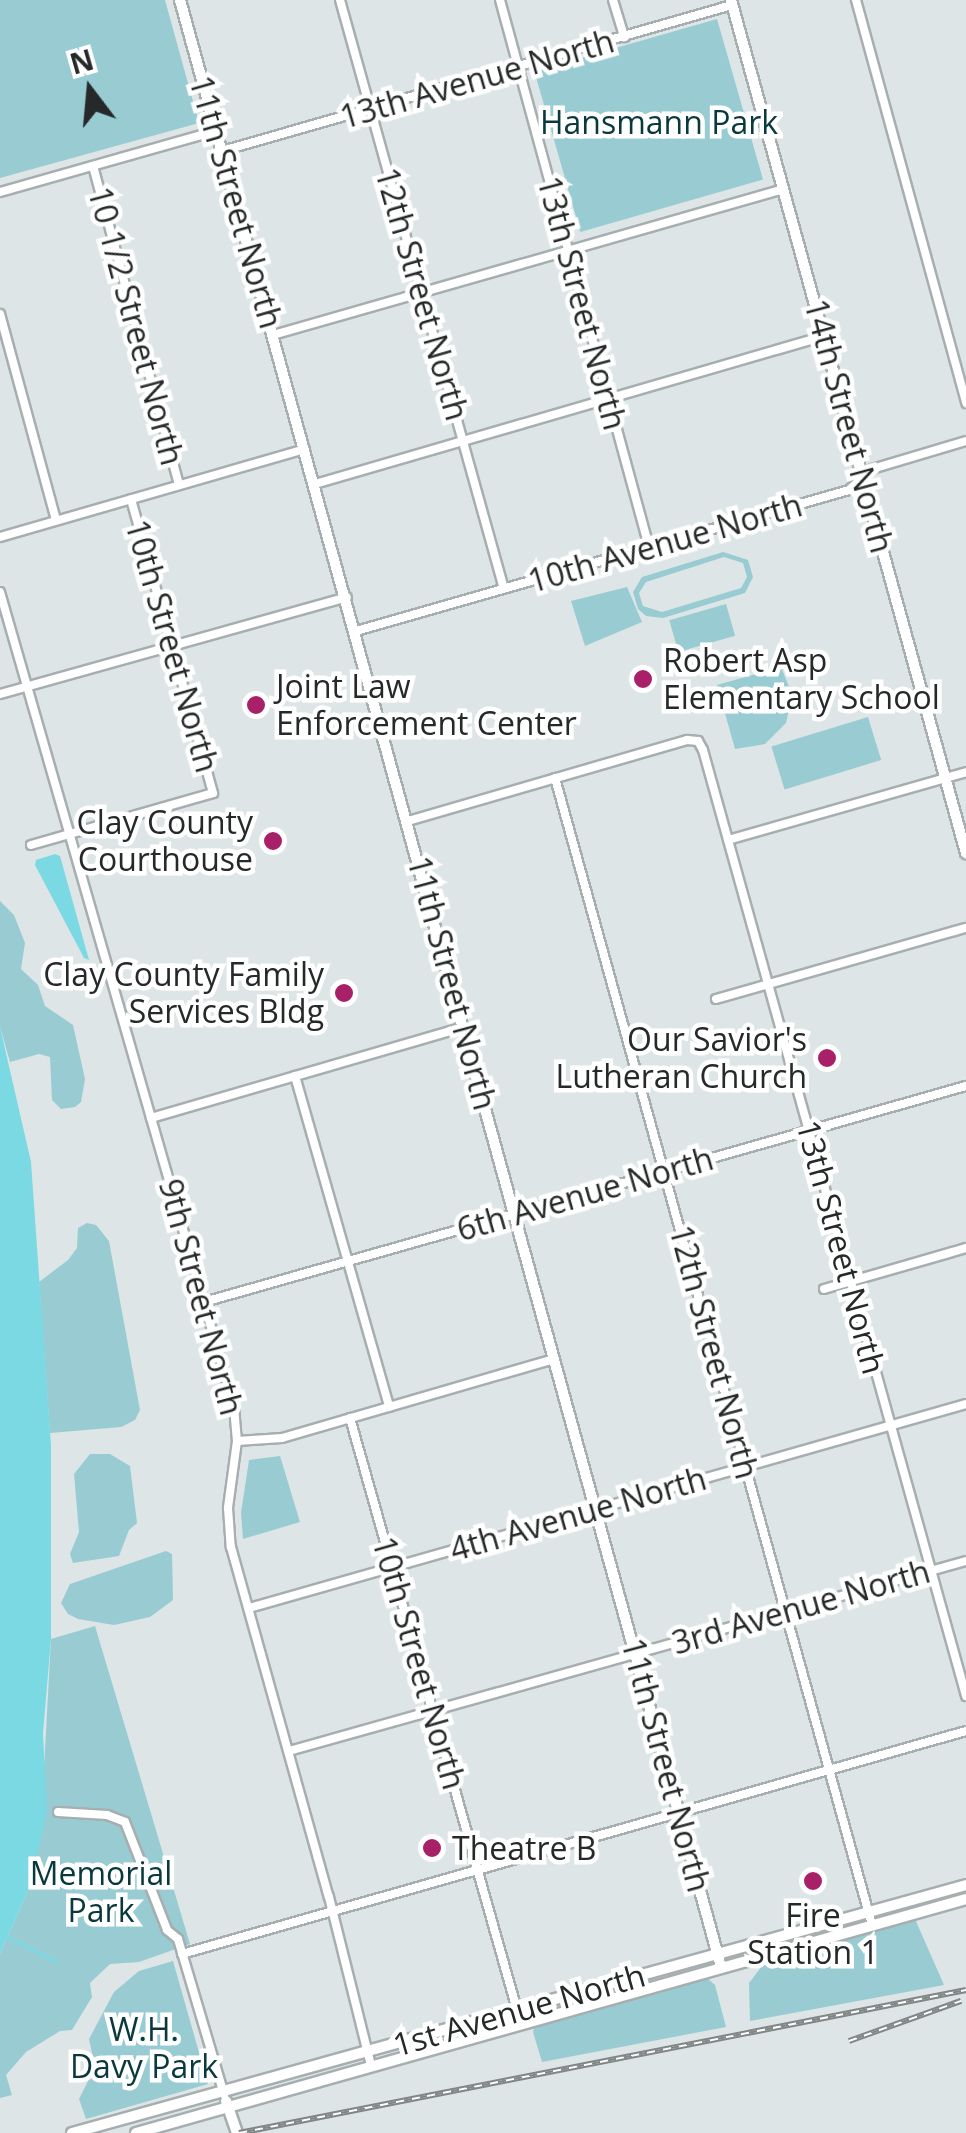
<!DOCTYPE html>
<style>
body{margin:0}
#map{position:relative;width:966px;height:2133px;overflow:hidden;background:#dde5e6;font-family:"Open Sans",sans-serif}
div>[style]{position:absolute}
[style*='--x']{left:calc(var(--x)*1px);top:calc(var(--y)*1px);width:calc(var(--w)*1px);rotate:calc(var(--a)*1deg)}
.green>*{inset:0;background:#98ccd2;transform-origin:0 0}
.water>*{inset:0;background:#7ad9e2}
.stream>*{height:2.5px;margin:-1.25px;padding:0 1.25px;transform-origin:1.25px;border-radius:1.25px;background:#7ad9e2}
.roads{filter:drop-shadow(2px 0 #a7aeaf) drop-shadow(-2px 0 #a7aeaf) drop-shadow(0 2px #a7aeaf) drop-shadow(0 -2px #a7aeaf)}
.street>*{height:8px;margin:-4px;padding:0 4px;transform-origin:4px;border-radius:4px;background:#fff}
.secondary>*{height:10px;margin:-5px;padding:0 5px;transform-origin:5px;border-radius:5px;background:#fff}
.rail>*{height:6px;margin-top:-3px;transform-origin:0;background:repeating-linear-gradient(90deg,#fff 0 8px,#808686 0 16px);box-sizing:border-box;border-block:2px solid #808686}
.dots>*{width:28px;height:28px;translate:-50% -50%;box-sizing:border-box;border:5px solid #fff;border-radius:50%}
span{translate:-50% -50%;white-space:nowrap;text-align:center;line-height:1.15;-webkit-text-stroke:9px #fff;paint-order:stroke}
.street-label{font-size:32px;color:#262929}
.park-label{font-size:32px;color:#0a393d}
.poi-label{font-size:32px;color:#262929}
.left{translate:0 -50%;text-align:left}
.right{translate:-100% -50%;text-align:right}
.north{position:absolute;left:40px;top:40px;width:100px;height:100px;-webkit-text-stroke:8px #fff;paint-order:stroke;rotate:344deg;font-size:28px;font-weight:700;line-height:40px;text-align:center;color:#262929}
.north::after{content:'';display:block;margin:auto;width:35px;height:45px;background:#262929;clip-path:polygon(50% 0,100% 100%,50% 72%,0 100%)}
</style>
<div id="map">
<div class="green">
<i style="clip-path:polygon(0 0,165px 0,199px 123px,0 178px)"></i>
<i style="left:717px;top:19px;width:167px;height:190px;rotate:74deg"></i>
<i style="clip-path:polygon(evenodd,723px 552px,748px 560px,753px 577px,745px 593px,663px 618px,646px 616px,638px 609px,633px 592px,642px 577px,723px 552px,724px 557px,743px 563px,747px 577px,741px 588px,662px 612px,643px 606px,639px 593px,646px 582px,724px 557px)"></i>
<i style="clip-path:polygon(627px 587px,642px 622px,585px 646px,571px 601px)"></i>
<i style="left:726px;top:604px;width:33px;height:59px;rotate:74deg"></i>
<i style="clip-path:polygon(781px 667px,792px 694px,786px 723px,765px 744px,735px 749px,717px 685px)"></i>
<i style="left:868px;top:717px;width:45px;height:101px;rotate:73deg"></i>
<i style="clip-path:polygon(0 901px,14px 915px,25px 943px,21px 969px,38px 985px,45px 1006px,73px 1025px,85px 1079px,81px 1102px,75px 1107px,61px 1109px,52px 1100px,50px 1057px,39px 1054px,10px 1062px,0 1027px)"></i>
<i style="clip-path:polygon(87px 1223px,96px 1225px,109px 1241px,140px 1410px,135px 1420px,121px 1427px,50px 1433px,39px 1282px,68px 1260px,77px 1248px,78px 1228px)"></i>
<i style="clip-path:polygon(90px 1454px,110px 1454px,130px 1466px,137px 1523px,129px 1530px,119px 1556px,73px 1563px,70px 1554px,79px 1532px,74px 1474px)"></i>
<i style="clip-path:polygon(280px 1456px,300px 1522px,243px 1539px,241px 1513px,249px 1460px)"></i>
<i style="clip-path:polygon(166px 1551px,172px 1554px,173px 1600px,150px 1617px,114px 1625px,78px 1619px,68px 1614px,61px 1603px,70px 1584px)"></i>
<i style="clip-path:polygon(95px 1626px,190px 1944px,139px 1962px,110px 1964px,90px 1983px,92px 1997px,72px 2030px,60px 2031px,26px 2052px,6px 2075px,12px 2095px,0 2098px,0 1954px,30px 1886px,44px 1768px,51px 1639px)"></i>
<i style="clip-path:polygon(915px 1919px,944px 1985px,750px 2021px,749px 1983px,766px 1961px)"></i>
<i style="clip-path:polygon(173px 1961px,208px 2084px,86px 2119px,79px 2099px,95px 2067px,89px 2039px,114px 1992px,139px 1971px)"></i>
<i style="clip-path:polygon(706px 1977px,715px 1985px,726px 2027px,542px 2062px,533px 2032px,535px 2025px)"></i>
</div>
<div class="water">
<i style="clip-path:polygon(55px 854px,60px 856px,89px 960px,84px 958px,35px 865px,36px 860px)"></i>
<i style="clip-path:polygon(0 1027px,31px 1162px,51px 1446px,51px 1639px,43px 1733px,47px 1811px,30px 1886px,0 1954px)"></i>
</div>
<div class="stream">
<i style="--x:8;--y:1937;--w:54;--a:26.6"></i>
</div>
<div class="roads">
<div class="street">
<i style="--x:340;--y:0;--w:611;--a:74.44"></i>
<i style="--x:500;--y:0;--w:567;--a:74.76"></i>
<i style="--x:613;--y:0;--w:39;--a:73"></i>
<i style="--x:856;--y:0;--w:418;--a:74.7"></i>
<i style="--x:222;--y:151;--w:530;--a:-15.98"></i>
<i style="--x:93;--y:166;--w:330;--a:74.9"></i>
<i style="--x:0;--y:192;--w:224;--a:-15.8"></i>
<i style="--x:0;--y:314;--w:213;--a:74.8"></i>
<i style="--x:273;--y:335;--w:531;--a:-15.95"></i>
<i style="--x:315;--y:484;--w:530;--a:-16.21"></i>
<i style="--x:0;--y:537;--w:317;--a:-16.1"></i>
<i style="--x:0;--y:592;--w:848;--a:73.98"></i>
<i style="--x:234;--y:1407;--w:34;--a:85"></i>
<i style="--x:237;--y:1441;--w:68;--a:97.7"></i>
<i style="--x:228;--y:1508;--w:39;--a:86"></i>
<i style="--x:231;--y:1547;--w:363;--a:74.4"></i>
<i style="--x:329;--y:1897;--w:173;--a:76"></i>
<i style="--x:356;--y:631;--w:513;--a:-15.96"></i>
<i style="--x:849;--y:490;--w:31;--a:-42"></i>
<i style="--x:872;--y:469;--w:98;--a:-16.6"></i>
<i style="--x:0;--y:694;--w:360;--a:-15.6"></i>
<i style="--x:555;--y:778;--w:1190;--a:74.55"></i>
<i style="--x:408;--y:821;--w:291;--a:-16.2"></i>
<i style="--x:687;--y:740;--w:11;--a:5"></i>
<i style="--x:698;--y:741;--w:10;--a:61"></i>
<i style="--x:703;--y:750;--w:982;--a:74.46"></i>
<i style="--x:728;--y:840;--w:248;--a:-15.9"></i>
<i style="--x:31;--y:845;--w:189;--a:-15.9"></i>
<i style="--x:213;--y:793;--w:305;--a:-105.6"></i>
<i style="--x:716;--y:999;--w:260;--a:-15.9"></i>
<i style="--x:295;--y:1076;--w:344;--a:74.1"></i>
<i style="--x:151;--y:1118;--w:326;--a:-16.2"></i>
<i style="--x:824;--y:1289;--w:148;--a:-16.1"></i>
<i style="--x:204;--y:1302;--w:792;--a:-15.83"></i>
<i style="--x:350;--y:1418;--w:630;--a:74.24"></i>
<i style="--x:237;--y:1441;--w:45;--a:-3.8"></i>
<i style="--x:282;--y:1438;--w:283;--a:-16.2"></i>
<i style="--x:249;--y:1608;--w:745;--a:-15.88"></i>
<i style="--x:289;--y:1751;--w:703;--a:-15.68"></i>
<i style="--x:58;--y:1812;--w:49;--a:3.5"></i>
<i style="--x:107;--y:1815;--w:19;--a:21"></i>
<i style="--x:125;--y:1822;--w:116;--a:68.7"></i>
<i style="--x:167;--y:1930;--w:14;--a:39"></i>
<i style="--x:178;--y:1939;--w:162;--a:73.5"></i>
<i style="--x:182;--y:1954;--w:815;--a:-15.88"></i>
</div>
<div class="secondary">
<i style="--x:180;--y:0;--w:2040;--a:74.62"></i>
<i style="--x:731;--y:0;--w:885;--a:74.6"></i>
<i style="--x:226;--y:2101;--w:34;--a:71"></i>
<i style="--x:72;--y:2133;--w:928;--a:-15.5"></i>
<i style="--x:136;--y:2133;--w:862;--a:-15.74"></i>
</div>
</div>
<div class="rail">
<i style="--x:849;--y:2041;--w:119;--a:-19.7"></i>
<i style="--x:239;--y:2133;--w:741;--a:-11.13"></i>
</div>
<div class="dots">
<i style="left:643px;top:679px;background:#a82168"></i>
<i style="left:256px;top:705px;background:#a82168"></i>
<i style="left:273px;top:841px;background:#a82168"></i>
<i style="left:344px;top:993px;background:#a82168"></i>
<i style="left:827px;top:1058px;background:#a82168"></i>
<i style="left:432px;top:1848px;background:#a82168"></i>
<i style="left:813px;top:1881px;background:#a82168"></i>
</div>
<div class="street-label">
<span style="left:477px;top:79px;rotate:-16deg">13th Avenue North</span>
<span style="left:236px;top:202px;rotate:74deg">11th Street North</span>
<span style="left:422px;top:294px;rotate:74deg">12th Street North</span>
<span style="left:582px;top:303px;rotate:75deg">13th Street North</span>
<span style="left:136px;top:326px;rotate:75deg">10 1/2 Street North</span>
<span style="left:849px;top:426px;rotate:75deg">14th Street North</span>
<span style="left:665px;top:543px;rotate:-16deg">10th Avenue North</span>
<span style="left:172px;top:646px;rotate:74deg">10th Street North</span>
<span style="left:452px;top:983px;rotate:75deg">11th Street North</span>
<span style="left:585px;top:1194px;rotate:-16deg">6th Avenue North</span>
<span style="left:841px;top:1247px;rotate:75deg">13th Street North</span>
<span style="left:201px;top:1297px;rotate:75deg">9th Street North</span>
<span style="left:714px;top:1352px;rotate:75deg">12th Street North</span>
<span style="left:578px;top:1514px;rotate:-16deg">4th Avenue North</span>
<span style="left:801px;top:1607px;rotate:-16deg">3rd Avenue North</span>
<span style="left:419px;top:1663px;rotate:74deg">10th Street North</span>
<span style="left:666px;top:1765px;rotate:75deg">11th Street North</span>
<span style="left:519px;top:2010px;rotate:-16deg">1st Avenue North</span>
</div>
<div class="park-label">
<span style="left:659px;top:122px">Hansmann Park</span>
<span style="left:101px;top:1892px">Memorial<br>Park</span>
<span style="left:144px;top:2048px">W.H.<br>Davy Park</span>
</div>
<div class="poi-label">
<span class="left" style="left:663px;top:679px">Robert Asp<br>Elementary School</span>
<span class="left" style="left:276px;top:705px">Joint Law<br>Enforcement Center</span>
<span class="right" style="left:253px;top:841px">Clay County<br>Courthouse</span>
<span class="right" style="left:324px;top:993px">Clay County Family<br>Services Bldg</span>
<span class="right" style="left:807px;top:1058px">Our Savior's<br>Lutheran Church</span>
<span class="left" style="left:452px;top:1848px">Theatre B</span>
<span style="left:813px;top:1934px">Fire<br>Station 1</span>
</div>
<div class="north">N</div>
</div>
